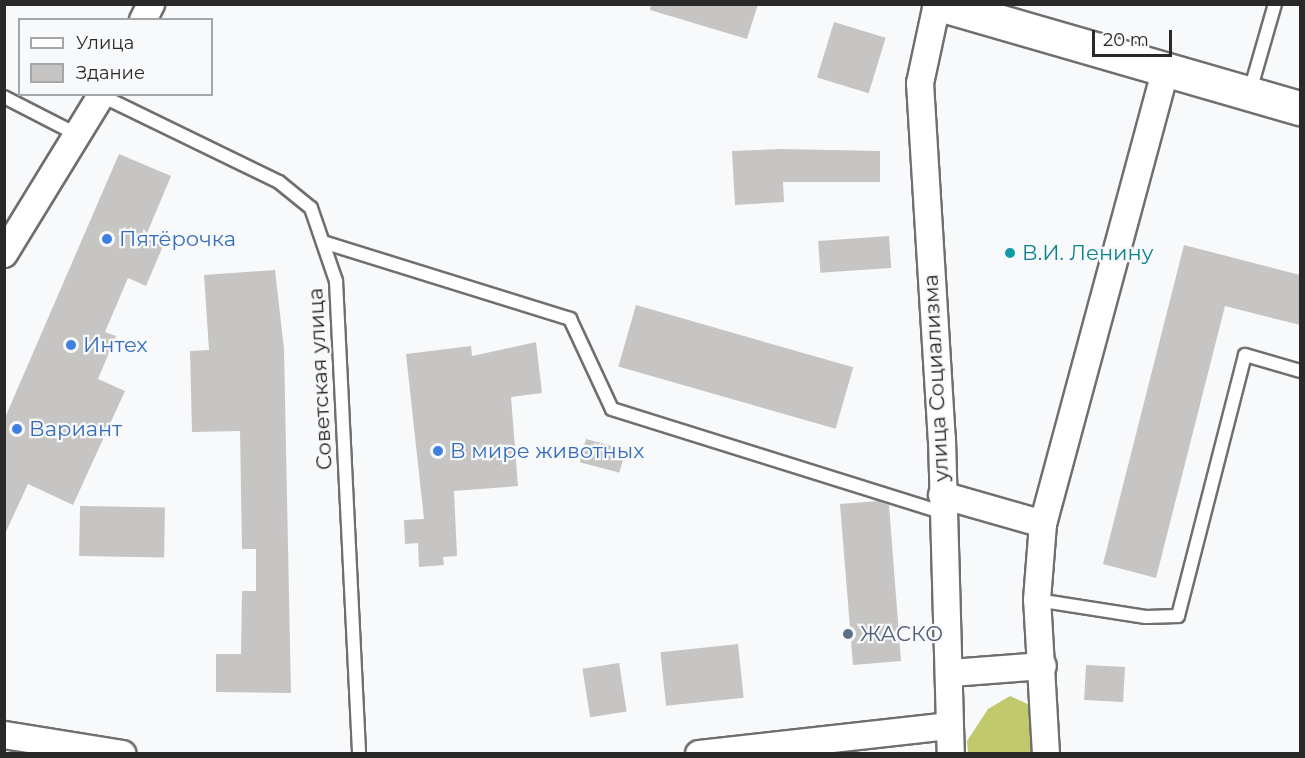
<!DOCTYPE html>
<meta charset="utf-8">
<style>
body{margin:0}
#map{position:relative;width:1305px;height:758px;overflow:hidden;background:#f8f9fa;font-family:Montserrat,sans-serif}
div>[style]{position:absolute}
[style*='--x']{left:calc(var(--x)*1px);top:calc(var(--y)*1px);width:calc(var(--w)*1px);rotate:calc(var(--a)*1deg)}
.forest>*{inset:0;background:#c0c96b}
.building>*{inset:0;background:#c6c5c4;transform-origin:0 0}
.roads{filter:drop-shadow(2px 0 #6f6f70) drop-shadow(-2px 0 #6f6f70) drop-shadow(0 2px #6f6f70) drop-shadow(0 -2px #6f6f70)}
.service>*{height:12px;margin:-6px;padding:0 6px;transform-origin:6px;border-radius:6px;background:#fff}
.minor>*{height:26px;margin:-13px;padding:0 13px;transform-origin:13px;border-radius:13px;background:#fff}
.primary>*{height:33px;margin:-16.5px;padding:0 16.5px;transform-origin:16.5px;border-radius:16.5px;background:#fff}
.dots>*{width:16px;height:16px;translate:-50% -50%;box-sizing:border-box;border:3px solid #f8f9fa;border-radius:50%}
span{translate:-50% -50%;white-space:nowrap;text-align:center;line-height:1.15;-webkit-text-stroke:4.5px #f8f9fa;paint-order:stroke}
.shop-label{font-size:21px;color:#366cbe}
.left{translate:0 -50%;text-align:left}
.culture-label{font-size:21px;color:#0d838f}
.street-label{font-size:21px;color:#29292a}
.service-label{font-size:21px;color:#4e5e75}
.frame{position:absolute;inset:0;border:6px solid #29292a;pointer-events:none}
.legend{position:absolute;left:18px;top:18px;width:195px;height:78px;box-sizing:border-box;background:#f8f9fa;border:2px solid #a5a6a7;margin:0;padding:8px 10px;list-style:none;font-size:18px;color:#29292a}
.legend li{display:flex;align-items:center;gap:12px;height:30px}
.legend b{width:30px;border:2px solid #a5a6a7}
.scale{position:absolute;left:1092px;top:30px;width:80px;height:27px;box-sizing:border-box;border:3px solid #29292a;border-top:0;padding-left:8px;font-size:18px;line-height:21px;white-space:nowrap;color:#29292a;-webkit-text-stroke:4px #f8f9fa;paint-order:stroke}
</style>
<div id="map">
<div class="forest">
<i style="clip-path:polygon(1010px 696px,1030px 705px,1039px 730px,1039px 753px,968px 753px,967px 741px,988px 709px)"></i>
</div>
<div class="building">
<i style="clip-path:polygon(651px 4px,758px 4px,747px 39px,650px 10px)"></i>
<i style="left:834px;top:22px;width:54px;height:58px;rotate:17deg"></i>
<i style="clip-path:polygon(782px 149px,880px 151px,880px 182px,783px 182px,784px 202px,735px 205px,732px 151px)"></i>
<i style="clip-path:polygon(119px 154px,171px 176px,145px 238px,163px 246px,146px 286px,128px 278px,105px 332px,116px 336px,98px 379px,125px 391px,73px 505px,28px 484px,4px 536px,4px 420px)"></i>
<i style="left:889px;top:236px;width:32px;height:71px;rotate:86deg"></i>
<i style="clip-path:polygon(1184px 245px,1300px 275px,1300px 325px,1225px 306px,1156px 578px,1103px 564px)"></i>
<i style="clip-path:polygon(275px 270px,284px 349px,291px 693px,216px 692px,216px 654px,241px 654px,242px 591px,256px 591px,256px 549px,242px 549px,240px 431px,192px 432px,190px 351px,209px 350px,204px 275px)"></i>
<i style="left:636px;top:305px;width:226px;height:64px;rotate:16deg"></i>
<i style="clip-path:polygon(536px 342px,542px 393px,511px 397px,518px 486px,454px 491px,457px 556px,443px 557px,444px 565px,419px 567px,418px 543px,405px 544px,404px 520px,424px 519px,406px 354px,471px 346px,472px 356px)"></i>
<i style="left:586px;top:439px;width:41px;height:24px;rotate:15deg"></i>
<i style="clip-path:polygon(878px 501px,889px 505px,901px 661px,853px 665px,840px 504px)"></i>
<i style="left:80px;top:506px;width:85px;height:50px;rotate:1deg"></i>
<i style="left:738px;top:644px;width:54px;height:78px;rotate:84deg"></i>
<i style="left:619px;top:663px;width:49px;height:37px;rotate:81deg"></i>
<i style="left:1086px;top:665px;width:39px;height:35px;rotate:3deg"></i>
</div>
<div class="roads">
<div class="service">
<i style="--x:1250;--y:91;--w:91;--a:-74"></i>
<i style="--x:102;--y:96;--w:197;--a:25.9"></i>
<i style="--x:279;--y:182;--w:41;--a:39.1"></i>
<i style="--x:311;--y:208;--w:77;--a:71.1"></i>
<i style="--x:336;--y:281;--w:474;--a:87.2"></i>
<i style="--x:4;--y:97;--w:83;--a:27.2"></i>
<i style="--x:323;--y:242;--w:259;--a:17.3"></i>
<i style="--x:570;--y:319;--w:99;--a:65"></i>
<i style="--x:612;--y:409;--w:347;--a:17.4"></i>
<i style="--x:1037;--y:600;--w:110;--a:8.9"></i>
<i style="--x:1146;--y:617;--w:32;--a:-2"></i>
<i style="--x:1178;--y:616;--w:269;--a:-75.6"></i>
<i style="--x:1245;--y:355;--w:57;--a:16.2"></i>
</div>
<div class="minor">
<i style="--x:937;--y:4;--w:81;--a:102.1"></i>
<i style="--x:920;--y:83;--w:357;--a:86.5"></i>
<i style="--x:942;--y:439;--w:315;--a:88.4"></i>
<i style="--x:143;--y:20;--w:18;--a:-63"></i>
<i style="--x:4;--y:254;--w:188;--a:-58.5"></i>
<i style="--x:942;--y:495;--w:105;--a:16"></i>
<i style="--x:951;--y:673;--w:92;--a:-4.4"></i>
<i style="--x:4;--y:735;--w:120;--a:9.1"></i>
<i style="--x:699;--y:754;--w:251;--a:-6.4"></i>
<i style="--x:1046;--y:754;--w:154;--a:-93.3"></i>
<i style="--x:1037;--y:600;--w:76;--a:-85.5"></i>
<i style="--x:1043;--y:524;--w:469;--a:-74.9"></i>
</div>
<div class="primary">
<i style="--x:939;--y:4;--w:376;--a:16.1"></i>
</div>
</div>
<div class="dots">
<i style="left:107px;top:239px;background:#3f7fe0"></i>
<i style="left:1010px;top:253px;background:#0f9aa8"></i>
<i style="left:71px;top:345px;background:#3f7fe0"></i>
<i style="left:17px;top:429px;background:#3f7fe0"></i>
<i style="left:438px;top:451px;background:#3f7fe0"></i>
<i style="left:848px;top:634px;background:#5c6f8a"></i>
</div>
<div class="shop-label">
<span class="left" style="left:119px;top:239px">Пятёрочка</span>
<span class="left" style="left:83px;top:345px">Интех</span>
<span class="left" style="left:29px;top:429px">Вариант</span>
<span class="left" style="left:450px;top:451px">В мире животных</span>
</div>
<div class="culture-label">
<span class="left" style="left:1022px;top:253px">В.И. Ленину</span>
</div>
<div class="street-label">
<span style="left:936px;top:378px;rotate:-93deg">улица Социализма</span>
<span style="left:320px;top:379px;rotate:-93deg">Советская улица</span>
</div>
<div class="service-label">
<span class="left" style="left:860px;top:634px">ЖАСКО</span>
</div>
<div class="frame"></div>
<ul class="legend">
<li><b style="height:8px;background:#fff"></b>Улица</li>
<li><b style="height:16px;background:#c6c5c4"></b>Здание</li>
</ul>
<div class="scale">20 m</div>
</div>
